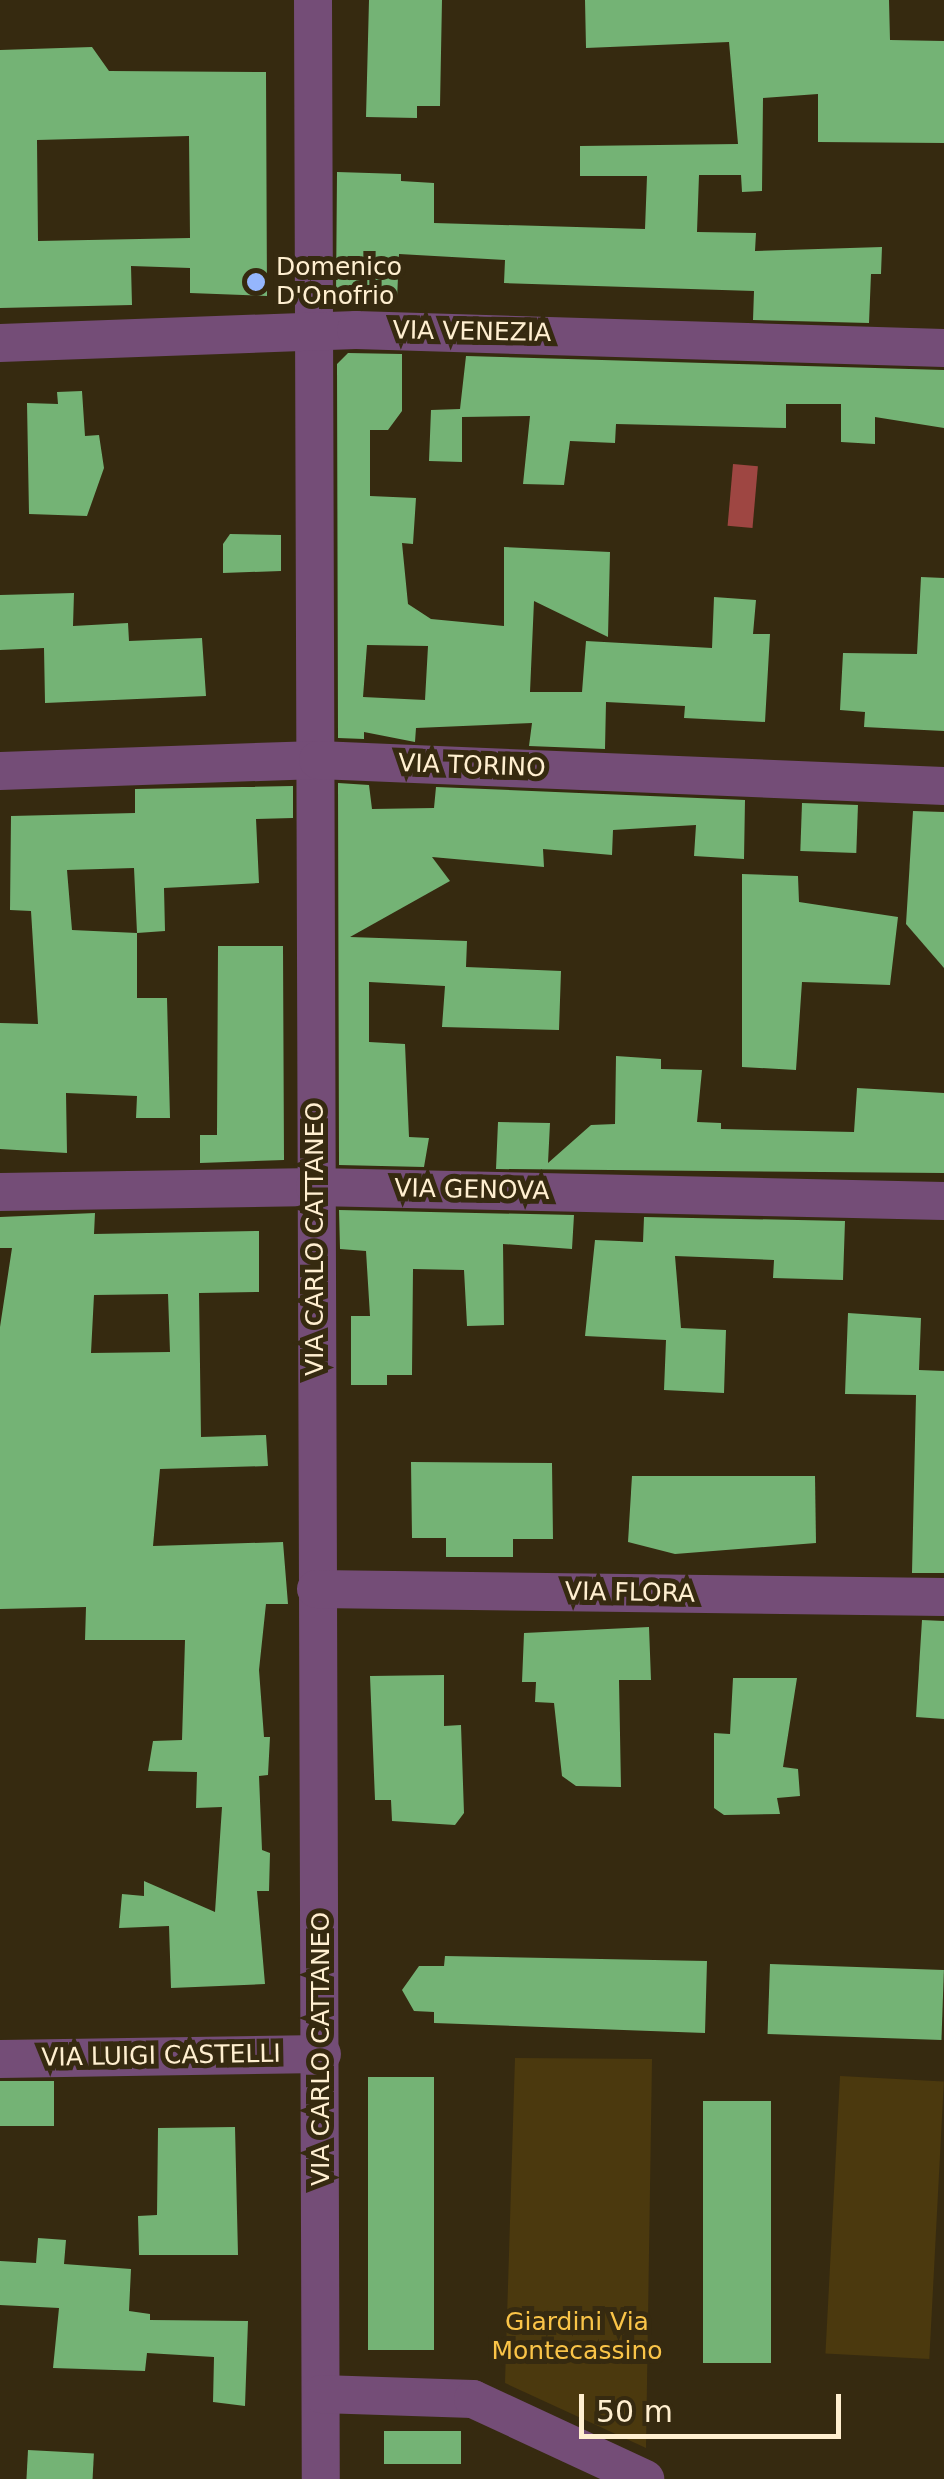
<!DOCTYPE html>
<style>
body{margin:0}
#map{position:relative;width:944px;height:2479px;overflow:hidden;background:#362a10;font-family:"DejaVu Sans",sans-serif}
div>[style]{position:absolute}
[style*='--x']{left:calc(var(--x)*1px);top:calc(var(--y)*1px);width:calc(var(--w)*1px);rotate:calc(var(--a)*1deg)}
.green>*{inset:0;background:#4b390e;transform-origin:0 0}
.water>*{inset:0;background:#9e4642;transform-origin:0 0}
.building>*{inset:0;background:#74b375;transform-origin:0 0}
.street>*{height:38px;margin:-19px;padding:0 19px;transform-origin:19px;border-radius:19px;background:#744d77}
.dots>*{width:28px;height:28px;translate:-50% -50%;box-sizing:border-box;border:5px solid #362a10;border-radius:50%}
span{translate:-50% -50%;white-space:nowrap;text-align:center;line-height:1.15;-webkit-text-stroke:10px #362a10;paint-order:stroke}
.poi-label{font-size:25px;color:#ffefd0}
.left{translate:0 -50%;text-align:left}
.street-label{font-size:25px;color:#ffefd0}
.park-label{font-size:25px;color:#fac448}
.scale{position:absolute;left:579px;top:2394px;width:262px;height:45px;box-sizing:border-box;border:5px solid #ffefd0;border-top:0;padding-left:12px;font-size:30px;line-height:35px;white-space:nowrap;color:#ffefd0;-webkit-text-stroke:8px #362a10;paint-order:stroke}
</style>
<div id="map">
<div class="green">
<i style="clip-path:polygon(515px 2058px,652px 2059px,646px 2448px,505px 2383px)"></i>
<i style="left:840px;top:2076px;width:104px;height:278px;rotate:3deg"></i>
</div>
<div class="water">
<i style="left:733px;top:464px;width:25px;height:62px;rotate:5deg"></i>
</div>
<div class="building">
<i style="clip-path:polygon(369px 0,442px 0,440px 106px,417px 106px,417px 118px,366px 117px)"></i>
<i style="clip-path:polygon(585px 0,889px 0,890px 40px,944px 41px,944px 143px,818px 142px,818px 94px,763px 98px,762px 191px,742px 192px,741px 175px,699px 175px,697px 232px,756px 233px,755px 251px,882px 247px,881px 274px,871px 274px,869px 323px,753px 320px,754px 291px,504px 283px,505px 260px,399px 254px,397px 300px,336px 298px,337px 172px,401px 174px,401px 181px,434px 183px,434px 223px,645px 229px,647px 176px,580px 176px,580px 146px,738px 144px,729px 42px,586px 48px)"></i>
<i style="clip-path:polygon(evenodd,92px 47px,109px 71px,266px 72px,267px 296px,190px 293px,190px 268px,131px 266px,132px 305px,0 308px,0 50px,92px 47px,189px 136px,190px 238px,38px 241px,37px 140px,189px 136px)"></i>
<i style="clip-path:polygon(evenodd,348px 353px,402px 354px,402px 411px,388px 430px,370px 430px,370px 496px,416px 498px,413px 544px,402px 543px,408px 604px,431px 619px,504px 626px,504px 547px,610px 552px,608px 637px,534px 601px,530px 692px,582px 692px,586px 641px,712px 648px,714px 597px,756px 600px,753px 634px,770px 634px,765px 722px,684px 718px,685px 706px,606px 702px,605px 749px,529px 746px,532px 723px,416px 728px,415px 742px,364px 732px,364px 739px,338px 738px,337px 364px,348px 353px,367px 645px,428px 646px,425px 700px,363px 697px,367px 645px)"></i>
<i style="clip-path:polygon(466px 356px,944px 370px,944px 428px,875px 417px,875px 444px,841px 442px,841px 404px,786px 404px,786px 428px,616px 424px,615px 443px,570px 441px,564px 485px,523px 484px,530px 416px,462px 417px,462px 462px,429px 461px,431px 410px,460px 409px)"></i>
<i style="clip-path:polygon(82px 391px,85px 436px,99px 435px,104px 468px,87px 516px,29px 514px,27px 403px,58px 404px,57px 392px)"></i>
<i style="clip-path:polygon(230px 534px,281px 535px,281px 571px,223px 573px,223px 544px)"></i>
<i style="clip-path:polygon(921px 577px,944px 578px,944px 731px,864px 727px,865px 712px,840px 710px,843px 653px,917px 654px)"></i>
<i style="clip-path:polygon(74px 593px,73px 626px,128px 623px,129px 641px,202px 638px,206px 696px,45px 703px,44px 648px,0 650px,0 595px)"></i>
<i style="clip-path:polygon(338px 783px,369px 785px,372px 809px,434px 808px,436px 787px,745px 800px,744px 859px,694px 856px,696px 825px,613px 830px,612px 855px,543px 849px,544px 867px,432px 857px,450px 881px,350px 937px,467px 941px,466px 967px,561px 971px,559px 1030px,442px 1027px,445px 986px,369px 982px,369px 1042px,405px 1044px,409px 1137px,429px 1138px,424px 1167px,339px 1165px)"></i>
<i style="clip-path:polygon(evenodd,293px 786px,293px 818px,256px 819px,259px 883px,164px 888px,165px 931px,137px 933px,137px 998px,167px 998px,170px 1118px,136px 1118px,137px 1096px,66px 1093px,67px 1153px,0 1149px,0 1023px,38px 1024px,31px 911px,10px 910px,11px 816px,135px 813px,135px 789px,293px 786px,134px 868px,137px 933px,72px 930px,67px 870px,134px 868px)"></i>
<i style="left:802px;top:803px;width:56px;height:48px;rotate:2deg"></i>
<i style="clip-path:polygon(913px 811px,944px 812px,944px 968px,906px 924px)"></i>
<i style="clip-path:polygon(742px 874px,798px 876px,799px 902px,898px 917px,890px 985px,802px 982px,796px 1070px,742px 1067px)"></i>
<i style="clip-path:polygon(218px 946px,283px 946px,284px 1160px,200px 1163px,200px 1135px,217px 1135px)"></i>
<i style="clip-path:polygon(616px 1056px,661px 1059px,661px 1069px,702px 1070px,697px 1122px,721px 1123px,721px 1129px,854px 1132px,857px 1088px,944px 1093px,944px 1173px,496px 1169px,498px 1122px,550px 1123px,548px 1163px,591px 1125px,615px 1124px)"></i>
<i style="clip-path:polygon(339px 1210px,574px 1215px,572px 1249px,503px 1244px,504px 1325px,467px 1326px,464px 1270px,413px 1269px,412px 1375px,387px 1375px,387px 1385px,351px 1385px,351px 1316px,370px 1316px,366px 1251px,340px 1249px)"></i>
<i style="clip-path:polygon(evenodd,95px 1213px,94px 1234px,259px 1231px,259px 1292px,199px 1293px,201px 1437px,266px 1435px,268px 1466px,160px 1469px,153px 1546px,283px 1542px,288px 1604px,266px 1604px,259px 1670px,264px 1737px,270px 1737px,268px 1775px,259px 1776px,262px 1850px,270px 1853px,269px 1891px,257px 1891px,265px 1984px,171px 1988px,169px 1926px,119px 1928px,122px 1894px,144px 1896px,144px 1881px,215px 1912px,222px 1807px,196px 1808px,197px 1772px,148px 1771px,153px 1741px,182px 1740px,185px 1640px,85px 1640px,86px 1607px,0 1609px,0 1327px,12px 1248px,0 1248px,0 1217px,95px 1213px,168px 1294px,170px 1352px,91px 1353px,94px 1295px,168px 1294px)"></i>
<i style="clip-path:polygon(644px 1217px,845px 1221px,843px 1280px,773px 1278px,774px 1260px,675px 1256px,681px 1328px,726px 1330px,724px 1393px,664px 1390px,666px 1340px,585px 1336px,595px 1240px,643px 1242px)"></i>
<i style="clip-path:polygon(848px 1313px,921px 1318px,919px 1370px,944px 1371px,944px 1573px,912px 1573px,916px 1395px,845px 1394px)"></i>
<i style="clip-path:polygon(411px 1462px,552px 1463px,553px 1539px,513px 1539px,513px 1557px,446px 1557px,446px 1538px,412px 1538px)"></i>
<i style="clip-path:polygon(632px 1476px,815px 1476px,816px 1543px,675px 1554px,628px 1542px)"></i>
<i style="clip-path:polygon(922px 1620px,944px 1621px,944px 1719px,916px 1717px)"></i>
<i style="clip-path:polygon(649px 1627px,651px 1680px,619px 1680px,621px 1787px,576px 1786px,562px 1776px,554px 1703px,535px 1702px,536px 1682px,522px 1682px,524px 1633px)"></i>
<i style="clip-path:polygon(444px 1675px,444px 1726px,461px 1725px,464px 1813px,455px 1825px,392px 1821px,391px 1800px,375px 1800px,370px 1676px)"></i>
<i style="clip-path:polygon(733px 1678px,797px 1678px,783px 1767px,798px 1769px,800px 1796px,777px 1798px,780px 1814px,724px 1815px,714px 1808px,714px 1733px,730px 1734px)"></i>
<i style="clip-path:polygon(445px 1956px,707px 1961px,705px 2033px,434px 2023px,434px 2012px,414px 2011px,402px 1990px,419px 1966px,444px 1966px)"></i>
<i style="left:770px;top:1964px;width:174px;height:70px;rotate:2deg"></i>
<i style="left:434px;top:2077px;width:273px;height:66px;rotate:90deg"></i>
<i style="left:0;top:2081px;width:54px;height:45px"></i>
<i style="left:703px;top:2101px;width:68px;height:262px"></i>
<i style="clip-path:polygon(235px 2127px,238px 2255px,139px 2255px,138px 2216px,157px 2215px,158px 2128px)"></i>
<i style="clip-path:polygon(38px 2238px,66px 2240px,64px 2264px,131px 2269px,129px 2311px,150px 2314px,150px 2320px,248px 2321px,245px 2406px,213px 2402px,214px 2357px,147px 2353px,145px 2371px,53px 2368px,59px 2308px,0 2305px,0 2261px,36px 2263px)"></i>
<i style="left:384px;top:2431px;width:77px;height:33px"></i>
<i style="left:28px;top:2450px;width:66px;height:29px;rotate:3deg"></i>
</div>
<div class="street">
<i style="--x:313;--y:0;--w:2479;--a:89.82"></i>
<i style="--x:0;--y:343;--w:356;--a:-2.1"></i>
<i style="--x:356;--y:330;--w:588;--a:1.75"></i>
<i style="--x:0;--y:771;--w:318;--a:-2"></i>
<i style="--x:318;--y:760;--w:627;--a:2.38"></i>
<i style="--x:0;--y:1192;--w:315;--a:-0.9"></i>
<i style="--x:315;--y:1187;--w:629;--a:1.28"></i>
<i style="--x:316;--y:1589;--w:628;--a:0.73"></i>
<i style="--x:0;--y:2059;--w:322;--a:-0.9"></i>
<i style="--x:321;--y:2394;--w:152;--a:1.9"></i>
<i style="--x:473;--y:2399;--w:190;--a:24.9"></i>
</div>
<div class="dots">
<i style="left:256px;top:282px;background:#95b6fd"></i>
</div>
<div class="poi-label">
<span class="left" style="left:276px;top:282px">Domenico<br>D'Onofrio</span>
</div>
<div class="street-label">
<span style="left:472px;top:332px;rotate:1deg">VIA VENEZIA</span>
<span style="left:472px;top:766px;rotate:2deg">VIA TORINO</span>
<span style="left:472px;top:1190px;rotate:1deg">VIA GENOVA</span>
<span style="left:315px;top:1239px;rotate:-90deg">VIA CARLO CATTANEO</span>
<span style="left:630px;top:1593px;rotate:1deg">VIA FLORA</span>
<span style="left:321px;top:2049px;rotate:-90deg">VIA CARLO CATTANEO</span>
<span style="left:161px;top:2056px;rotate:-1deg">VIA LUIGI CASTELLI</span>
</div>
<div class="park-label">
<span style="left:577px;top:2337px">Giardini Via<br>Montecassino</span>
</div>
<div class="scale">50 m</div>
</div>
